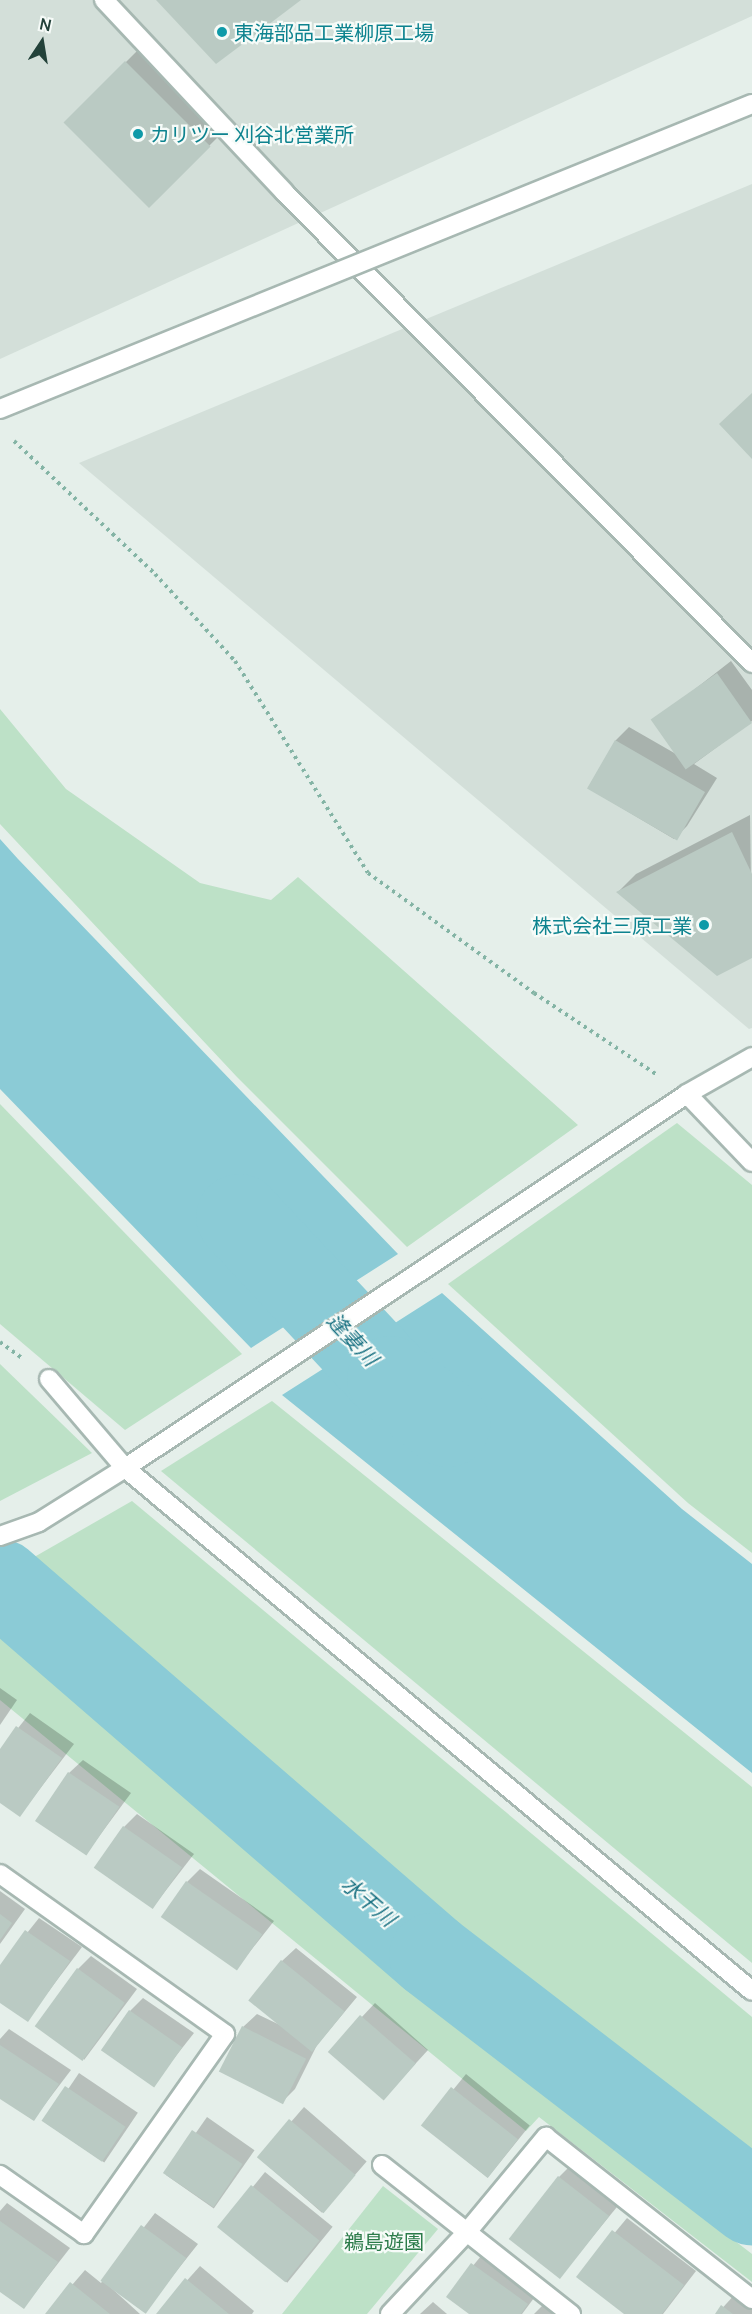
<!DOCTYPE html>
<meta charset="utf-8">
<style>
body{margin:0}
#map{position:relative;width:752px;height:2314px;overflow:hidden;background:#e5efea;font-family:Manrope,"Noto Sans JP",sans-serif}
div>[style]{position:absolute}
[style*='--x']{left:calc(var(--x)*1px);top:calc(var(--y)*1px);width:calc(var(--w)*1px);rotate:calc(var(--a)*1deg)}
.built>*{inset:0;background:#d3dfd9}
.green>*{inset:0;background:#bde1c7}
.water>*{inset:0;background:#8bcbd6}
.shadow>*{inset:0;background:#0003;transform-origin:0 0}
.river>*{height:86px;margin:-43px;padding:0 43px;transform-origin:43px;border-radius:43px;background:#8bcbd6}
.building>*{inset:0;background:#bacac3;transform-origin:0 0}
.path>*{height:4px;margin-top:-2px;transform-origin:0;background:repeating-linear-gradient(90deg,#84b4a5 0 3px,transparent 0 7.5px)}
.roads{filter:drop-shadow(2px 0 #a7b8b2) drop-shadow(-2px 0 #a7b8b2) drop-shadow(0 2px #a7b8b2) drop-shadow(0 -2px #a7b8b2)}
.street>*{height:18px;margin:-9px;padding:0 9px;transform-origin:9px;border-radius:9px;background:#fff}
.secondary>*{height:18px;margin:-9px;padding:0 9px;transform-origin:9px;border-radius:9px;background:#fff}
.bridges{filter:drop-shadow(2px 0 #a7b8b2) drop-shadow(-2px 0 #a7b8b2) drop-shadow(0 2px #a7b8b2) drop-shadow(0 -2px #a7b8b2)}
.street-bridge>*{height:18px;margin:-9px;padding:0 9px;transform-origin:9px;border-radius:9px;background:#fff}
.dots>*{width:16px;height:16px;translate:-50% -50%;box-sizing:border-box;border:3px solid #f6fbf8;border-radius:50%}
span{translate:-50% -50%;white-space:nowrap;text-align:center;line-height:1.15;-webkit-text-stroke:4.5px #f6fbf8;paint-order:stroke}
.culture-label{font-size:20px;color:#0d838f}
.left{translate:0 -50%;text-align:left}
.right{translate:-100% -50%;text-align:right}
.park-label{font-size:20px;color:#2b7b49}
.water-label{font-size:21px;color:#197182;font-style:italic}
.north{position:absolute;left:12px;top:12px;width:60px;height:60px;-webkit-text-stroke:4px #f6fbf8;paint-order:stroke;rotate:12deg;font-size:16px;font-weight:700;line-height:24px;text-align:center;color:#23423a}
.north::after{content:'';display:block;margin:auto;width:21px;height:27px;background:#23423a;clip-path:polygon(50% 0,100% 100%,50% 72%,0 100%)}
</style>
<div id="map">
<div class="built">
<i style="clip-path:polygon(0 0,752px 0,752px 16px,0 359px)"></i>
<i style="clip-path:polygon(752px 184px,752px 1028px,749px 1029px,79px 463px)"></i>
</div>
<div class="green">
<i style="clip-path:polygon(0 709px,66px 789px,200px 883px,271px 900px,298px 877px,578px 1125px,407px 1247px,237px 1077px,0 824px)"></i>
<i style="clip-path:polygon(0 1104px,242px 1354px,125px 1430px,0 1324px)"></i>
<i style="clip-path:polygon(677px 1123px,752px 1185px,752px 1553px,688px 1503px,448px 1284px)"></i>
<i style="clip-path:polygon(0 1364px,92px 1453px,0 1501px)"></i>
<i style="clip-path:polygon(272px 1401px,752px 1787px,752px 1963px,161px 1471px)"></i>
<i style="clip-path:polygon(132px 1501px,752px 2017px,752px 2162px,360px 1850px,29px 1560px)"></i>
<i style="clip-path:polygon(0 1624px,552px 2100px,752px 2254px,752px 2282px,539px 2117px,526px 2131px,0 1700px)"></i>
<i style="clip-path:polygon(383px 2186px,438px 2229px,367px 2314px,282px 2314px)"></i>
</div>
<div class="water">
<i style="clip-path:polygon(0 839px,18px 859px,398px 1254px,251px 1348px,0 1089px)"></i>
<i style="clip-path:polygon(442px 1293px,682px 1509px,752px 1564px,752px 1773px,282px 1395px)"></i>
</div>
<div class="shadow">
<i style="left:144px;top:44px;width:118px;height:111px;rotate:45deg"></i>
<i style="clip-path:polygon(731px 661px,752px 690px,752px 721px,694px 764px,717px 778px,687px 826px,674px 839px,588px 788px,616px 740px,629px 727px,683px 758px,654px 721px)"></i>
<i style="clip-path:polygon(750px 815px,752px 957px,618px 892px,636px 874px)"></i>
<i style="clip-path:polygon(0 1688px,17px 1700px,0 1725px)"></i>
<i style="clip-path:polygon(30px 1713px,74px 1744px,20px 1815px,0 1801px,0 1751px)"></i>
<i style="clip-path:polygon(83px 1760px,131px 1793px,86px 1854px,69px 1773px)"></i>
<i style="clip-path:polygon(137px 1814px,194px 1854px,153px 1907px,124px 1827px)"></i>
<i style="clip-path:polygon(200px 1869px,274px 1921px,237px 1968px,187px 1882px)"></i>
<i style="clip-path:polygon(0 1891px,25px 1909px,0 1944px)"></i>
<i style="clip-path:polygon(39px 1918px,82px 1947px,27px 2020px,0 2001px,0 1967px)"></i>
<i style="clip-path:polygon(296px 1948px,357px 1997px,317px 2045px,295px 2089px,281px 2103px,243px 2027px,257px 2014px,280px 2025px,282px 1961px)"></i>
<i style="clip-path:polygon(91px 1956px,137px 1989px,84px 2060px,78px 1969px)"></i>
<i style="clip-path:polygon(143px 1998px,194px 2033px,153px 2085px,130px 2011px)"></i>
<i style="clip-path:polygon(375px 2003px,428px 2050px,396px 2085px,330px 2051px)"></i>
<i style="clip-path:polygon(9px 2029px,71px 2070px,33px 2120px,0 2097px,0 2039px)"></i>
<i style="left:79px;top:2073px;width:71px;height:60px;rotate:34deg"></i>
<i style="left:466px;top:2074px;width:82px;height:67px;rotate:39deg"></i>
<i style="left:304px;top:2107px;width:83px;height:68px;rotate:41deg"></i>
<i style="left:207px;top:2117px;width:58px;height:71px;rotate:35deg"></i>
<i style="clip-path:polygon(572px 2164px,621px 2202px,559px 2278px,559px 2177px)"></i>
<i style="left:265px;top:2172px;width:87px;height:72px;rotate:39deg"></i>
<i style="clip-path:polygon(7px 2203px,70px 2248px,24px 2307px,0 2290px,0 2211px)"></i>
<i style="clip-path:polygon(155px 2213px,198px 2244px,144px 2312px,108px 2285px,140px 2314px,47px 2314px,85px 2270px,101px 2283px)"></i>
<i style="clip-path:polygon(627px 2218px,696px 2271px,663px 2314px,626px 2314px,578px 2277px)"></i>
<i style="clip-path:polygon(486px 2250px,540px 2290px,522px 2314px,472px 2314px,448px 2296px)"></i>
<i style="clip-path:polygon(200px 2266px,254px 2311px,252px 2314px,157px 2314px)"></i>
<i style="clip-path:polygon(736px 2293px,752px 2305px,752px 2314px,717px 2314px)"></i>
<i style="clip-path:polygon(433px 2302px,447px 2314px,420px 2314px)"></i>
<i style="clip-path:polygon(543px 2305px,555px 2314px,534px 2314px)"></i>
</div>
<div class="river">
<i style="--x:239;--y:1217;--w:221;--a:47"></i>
<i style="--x:390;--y:1379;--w:73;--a:38.3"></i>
<i style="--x:0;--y:1582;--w:571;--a:40.88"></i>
<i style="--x:432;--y:1956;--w:404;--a:37.6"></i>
</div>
<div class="building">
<i style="clip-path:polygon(156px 0,301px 0,216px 64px)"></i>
<i style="left:125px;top:61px;width:121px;height:87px;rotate:45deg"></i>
<i style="clip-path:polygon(752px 393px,752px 459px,719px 424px)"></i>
<i style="left:717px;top:673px;width:61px;height:81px;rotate:55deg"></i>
<i style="left:615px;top:740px;width:104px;height:56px;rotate:30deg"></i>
<i style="clip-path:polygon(732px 832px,752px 874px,752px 958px,717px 976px,616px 892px)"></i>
<i style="clip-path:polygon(16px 1726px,62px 1758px,20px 1817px,0 1803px,0 1749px)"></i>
<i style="left:68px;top:1772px;width:62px;height:59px;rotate:34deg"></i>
<i style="left:123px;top:1826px;width:72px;height:51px;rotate:35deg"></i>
<i style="left:186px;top:1881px;width:93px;height:44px;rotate:35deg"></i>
<i style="clip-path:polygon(0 1914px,12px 1923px,0 1940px)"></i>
<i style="clip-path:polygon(25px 1930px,70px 1961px,28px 2022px,0 2003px,0 1965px)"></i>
<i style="left:281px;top:1960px;width:82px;height:52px;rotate:39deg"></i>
<i style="left:77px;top:1968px;width:59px;height:72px;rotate:36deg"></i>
<i style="left:129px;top:2010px;width:65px;height:49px;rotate:35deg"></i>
<i style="left:360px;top:2015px;width:74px;height:49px;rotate:41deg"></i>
<i style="left:242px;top:2026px;width:72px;height:51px;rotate:27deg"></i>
<i style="clip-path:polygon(0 2045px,59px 2084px,34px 2121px,0 2099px)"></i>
<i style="left:65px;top:2086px;width:73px;height:42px;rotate:34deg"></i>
<i style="left:451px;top:2087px;width:85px;height:49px;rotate:38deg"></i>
<i style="left:289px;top:2119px;width:87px;height:50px;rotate:40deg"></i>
<i style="left:192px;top:2130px;width:61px;height:52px;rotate:34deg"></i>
<i style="left:558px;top:2176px;width:65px;height:80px;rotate:38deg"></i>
<i style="left:251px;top:2185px;width:88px;height:54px;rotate:39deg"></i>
<i style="clip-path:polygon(0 2221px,58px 2262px,24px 2309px,0 2292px)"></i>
<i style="left:141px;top:2225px;width:56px;height:69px;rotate:36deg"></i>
<i style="clip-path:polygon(612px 2230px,684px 2285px,662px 2314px,624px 2314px,576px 2277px)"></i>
<i style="clip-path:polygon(471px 2263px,528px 2304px,521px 2314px,469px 2314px,446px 2297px)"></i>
<i style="clip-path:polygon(185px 2278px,229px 2314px,156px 2314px)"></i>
<i style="clip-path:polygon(70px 2282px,110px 2314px,45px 2314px)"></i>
<i style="clip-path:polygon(721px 2305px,733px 2314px,715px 2314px)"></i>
</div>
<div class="path">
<i style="--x:14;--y:441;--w:194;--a:43.3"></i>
<i style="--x:155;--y:574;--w:118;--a:47.4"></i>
<i style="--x:235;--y:661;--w:250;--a:57.9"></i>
<i style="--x:368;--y:873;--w:205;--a:35.9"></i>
<i style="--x:534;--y:993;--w:146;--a:33.6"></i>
<i style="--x:0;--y:1342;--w:29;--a:36"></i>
</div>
<div class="roads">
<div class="street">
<i style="--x:687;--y:1094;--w:94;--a:46.3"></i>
<i style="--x:49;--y:1379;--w:117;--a:49.5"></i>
<i style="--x:125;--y:1468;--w:816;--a:39.83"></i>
<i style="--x:0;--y:1536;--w:41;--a:-19.7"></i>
<i style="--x:39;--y:1522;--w:102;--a:-32.1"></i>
<i style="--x:125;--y:1468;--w:675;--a:-33.64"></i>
<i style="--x:687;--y:1094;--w:75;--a:-29.6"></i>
<i style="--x:0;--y:1874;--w:276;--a:35.4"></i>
<i style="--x:225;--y:2034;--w:245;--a:125.2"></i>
<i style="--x:84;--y:2234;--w:103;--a:-144.9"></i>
<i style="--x:382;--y:2165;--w:241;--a:38.3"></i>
<i style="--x:390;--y:2314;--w:112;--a:-46.8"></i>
<i style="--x:467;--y:2232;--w:124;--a:-50.3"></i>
<i style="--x:546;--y:2137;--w:262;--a:38.2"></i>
</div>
<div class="secondary">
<i style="--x:104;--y:0;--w:263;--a:46.8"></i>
<i style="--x:284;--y:192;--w:664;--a:45.18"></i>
</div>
</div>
<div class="bridges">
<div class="street-bridge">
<i style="--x:0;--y:409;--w:811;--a:-22.08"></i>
</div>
</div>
<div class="dots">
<i style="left:222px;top:32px;background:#0f9aa8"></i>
<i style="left:138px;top:134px;background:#0f9aa8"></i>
<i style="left:704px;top:925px;background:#0f9aa8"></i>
</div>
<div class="culture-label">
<span class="left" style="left:234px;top:32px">東海部品工業柳原工場</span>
<span class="left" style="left:150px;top:134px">カリツー 刈谷北営業所</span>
<span class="right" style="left:692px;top:925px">株式会社三原工業</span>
</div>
<div class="park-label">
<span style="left:384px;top:2241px">鵜島遊園</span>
</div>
<div class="water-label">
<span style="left:353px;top:1339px;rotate:47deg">逢妻川</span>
<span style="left:369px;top:1901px;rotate:41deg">水干川</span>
</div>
<div class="north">N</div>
</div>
